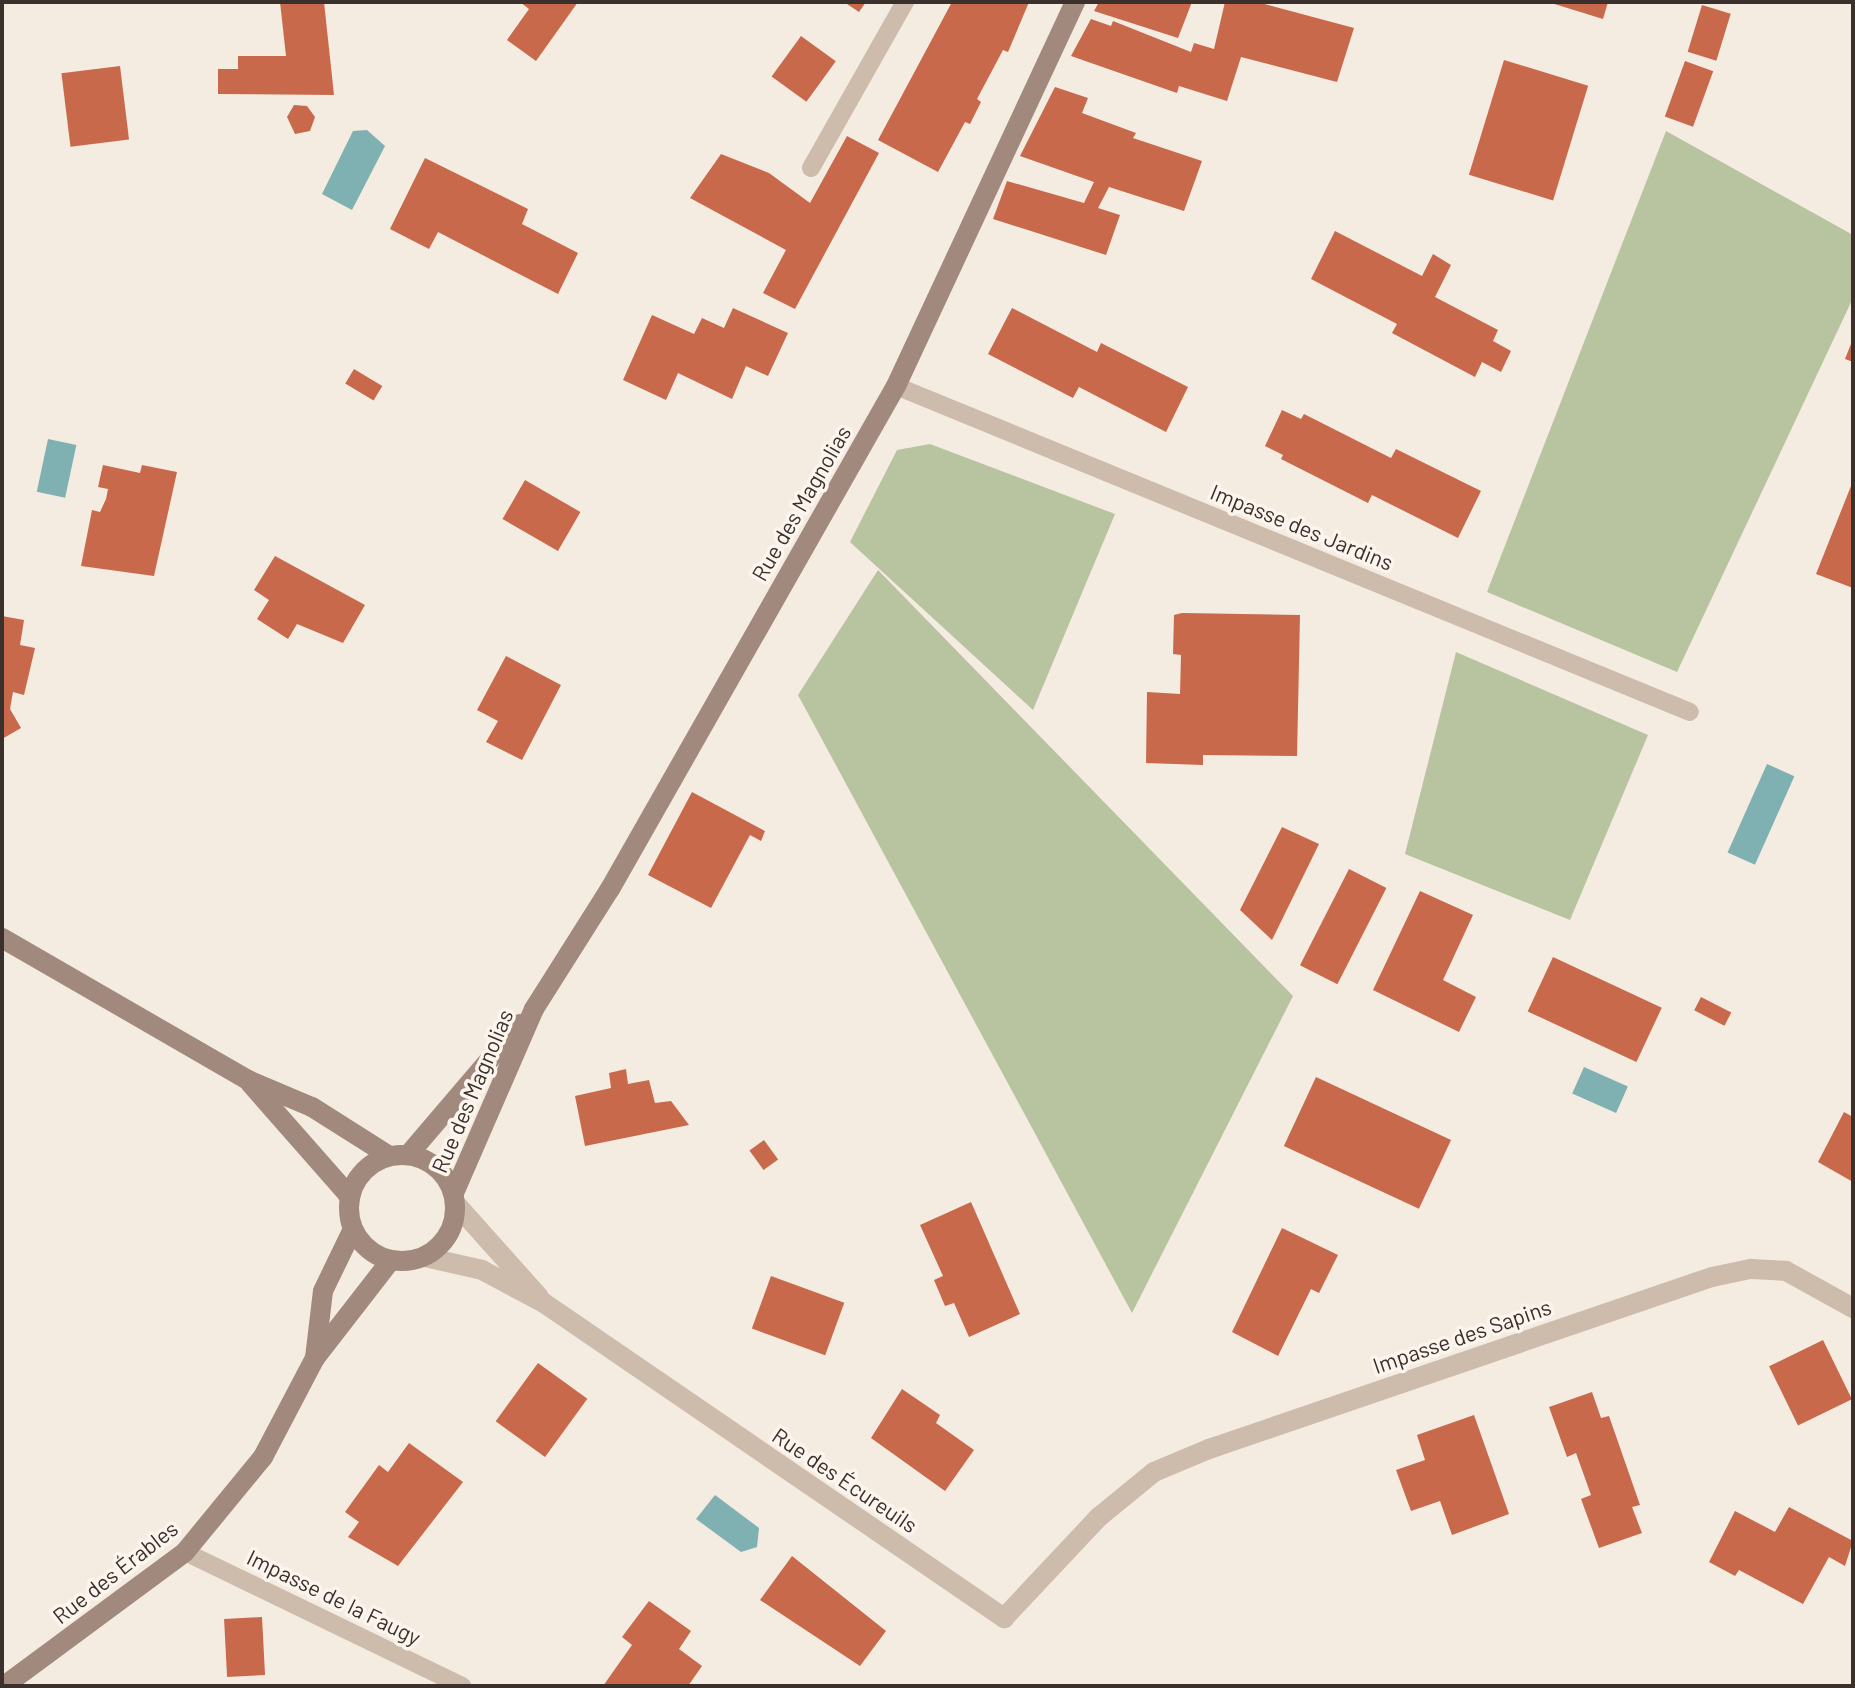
<!DOCTYPE html>
<meta charset="utf-8">
<style>
body{margin:0}
#map{position:relative;width:1855px;height:1688px;overflow:hidden;background:#f4ebe1;font-family:Barlow,sans-serif}
div>[style]{position:absolute}
[style*='--x']{left:calc(var(--x)*1px);top:calc(var(--y)*1px);width:calc(var(--w)*1px);rotate:calc(var(--a)*1deg)}
.green>*{inset:0;background:#b8c4a0}
.water>*{inset:0;background:#7fb0b2;transform-origin:0 0}
.building>*{inset:0;background:#c8694b;transform-origin:0 0}
.lane>*{height:18px;margin:-9px;padding:0 9px;transform-origin:9px;border-radius:9px;background:#cdbbac}
.street>*{height:20px;margin:-10px;padding:0 10px;transform-origin:10px;border-radius:10px;background:#cdbbac}
.secondary>*{height:20px;margin:-10px;padding:0 10px;transform-origin:10px;border-radius:10px;background:#a18a7d}
.secondary>.ring{margin:-10px;padding:0;box-sizing:content-box;background:none;border:20px solid #a18a7d;border-radius:50%}
span{translate:-50% -50%;white-space:nowrap;text-align:center;line-height:1.15;-webkit-text-stroke:7px #fbf5ee;paint-order:stroke}
.street-label{font-size:22px;color:#3b302b}
.frame{position:absolute;inset:0;border:4px solid #3b302b;pointer-events:none}
</style>
<div id="map">
<div class="green">
<i style="clip-path:polygon(1666px 131px,1853px 235px,1853px 298px,1677px 672px,1487px 592px)"></i>
<i style="clip-path:polygon(930px 444px,1115px 514px,1033px 710px,850px 542px,897px 450px)"></i>
<i style="clip-path:polygon(878px 570px,1293px 996px,1132px 1313px,798px 695px)"></i>
<i style="clip-path:polygon(1456px 652px,1648px 735px,1570px 920px,1405px 854px)"></i>
</div>
<div class="water">
<i style="clip-path:polygon(367px 130px,385px 146px,352px 210px,322px 194px,353px 131px)"></i>
<i style="left:48px;top:439px;width:29px;height:54px;rotate:12deg"></i>
<i style="left:1767px;top:764px;width:30px;height:97px;rotate:24deg"></i>
<i style="left:1584px;top:1067px;width:48px;height:29px;rotate:24deg"></i>
<i style="clip-path:polygon(715px 1495px,759px 1528px,757px 1547px,741px 1552px,696px 1519px)"></i>
</div>
<div class="building">
<i style="clip-path:polygon(280px 2px,324px 2px,334px 95px,218px 94px,218px 69px,238px 69px,238px 56px,286px 56px)"></i>
<i style="clip-path:polygon(520px 2px,578px 2px,536px 61px,507px 40px,529px 9px)"></i>
<i style="clip-path:polygon(844px 2px,866px 2px,859px 12px)"></i>
<i style="clip-path:polygon(952px 2px,1029px 2px,1008px 52px,1003px 50px,977px 99px,981px 102px,970px 124px,965px 122px,938px 172px,878px 140px)"></i>
<i style="clip-path:polygon(1099px 2px,1192px 2px,1178px 38px,1094px 11px)"></i>
<i style="clip-path:polygon(1225px 2px,1257px 2px,1354px 28px,1337px 82px,1241px 57px,1227px 101px,1179px 86px,1177px 93px,1071px 56px,1091px 19px,1111px 26px,1113px 21px,1191px 52px,1194px 43px,1214px 49px)"></i>
<i style="clip-path:polygon(1548px 2px,1608px 2px,1603px 19px)"></i>
<i style="left:1702px;top:5px;width:30px;height:49px;rotate:17deg"></i>
<i style="left:801px;top:36px;width:43px;height:50px;rotate:36deg"></i>
<i style="left:1504px;top:60px;width:88px;height:120px;rotate:17deg"></i>
<i style="left:1685px;top:61px;width:30px;height:59px;rotate:20deg"></i>
<i style="left:120px;top:66px;width:74px;height:59px;rotate:83deg"></i>
<i style="clip-path:polygon(1055px 87px,1088px 98px,1082px 113px,1136px 133px,1133px 138px,1202px 161px,1184px 211px,1109px 187px,1098px 208px,1120px 215px,1106px 255px,993px 219px,1007px 181px,1084px 203px,1094px 182px,1020px 156px)"></i>
<i style="clip-path:polygon(294px 105px,307px 106px,315px 117px,310px 131px,295px 134px,287px 117px)"></i>
<i style="clip-path:polygon(847px 136px,879px 153px,795px 309px,763px 293px,786px 250px,690px 198px,721px 154px,769px 173px,810px 203px)"></i>
<i style="clip-path:polygon(425px 158px,528px 209px,522px 224px,578px 253px,558px 294px,438px 232px,429px 249px,390px 229px)"></i>
<i style="clip-path:polygon(1335px 231px,1422px 276px,1433px 254px,1451px 265px,1435px 297px,1498px 330px,1493px 341px,1511px 351px,1501px 372px,1482px 362px,1475px 377px,1392px 333px,1397px 324px,1311px 279px)"></i>
<i style="clip-path:polygon(733px 308px,788px 333px,768px 376px,746px 366px,732px 399px,678px 373px,666px 400px,623px 380px,652px 315px,694px 334px,702px 318px,724px 328px)"></i>
<i style="clip-path:polygon(1012px 308px,1097px 352px,1101px 343px,1188px 387px,1166px 432px,1079px 387px,1073px 398px,988px 354px)"></i>
<i style="clip-path:polygon(1853px 339px,1853px 362px,1845px 359px)"></i>
<i style="left:354px;top:369px;width:33px;height:17px;rotate:31deg"></i>
<i style="clip-path:polygon(1282px 410px,1301px 419px,1304px 414px,1391px 458px,1396px 449px,1481px 491px,1458px 538px,1372px 495px,1368px 503px,1281px 459px,1283px 455px,1265px 446px)"></i>
<i style="clip-path:polygon(103px 465px,140px 473px,142px 465px,177px 472px,154px 576px,81px 566px,92px 510px,100px 512px,106px 499px,108px 489px,98px 487px)"></i>
<i style="left:525px;top:480px;width:64px;height:45px;rotate:30deg"></i>
<i style="clip-path:polygon(1853px 481px,1853px 588px,1816px 574px)"></i>
<i style="clip-path:polygon(275px 556px,365px 605px,343px 643px,297px 624px,288px 639px,257px 619px,269px 600px,254px 590px)"></i>
<i style="clip-path:polygon(1182px 613px,1300px 615px,1297px 756px,1203px 755px,1203px 765px,1146px 763px,1147px 692px,1180px 694px,1181px 655px,1173px 654px,1174px 615px)"></i>
<i style="clip-path:polygon(2px 616px,24px 620px,20px 645px,35px 648px,24px 695px,13px 692px,10px 709px,21px 728px,2px 739px)"></i>
<i style="clip-path:polygon(506px 656px,561px 685px,522px 760px,486px 742px,498px 721px,477px 710px)"></i>
<i style="clip-path:polygon(692px 792px,765px 831px,761px 841px,750px 835px,711px 908px,648px 875px)"></i>
<i style="clip-path:polygon(1282px 827px,1319px 844px,1272px 940px,1240px 910px)"></i>
<i style="left:1349px;top:869px;width:42px;height:108px;rotate:27deg"></i>
<i style="clip-path:polygon(1420px 891px,1473px 915px,1443px 980px,1476px 997px,1459px 1032px,1373px 990px)"></i>
<i style="left:1553px;top:957px;width:120px;height:60px;rotate:25deg"></i>
<i style="left:1701px;top:997px;width:34px;height:15px;rotate:27deg"></i>
<i style="clip-path:polygon(626px 1069px,628px 1084px,649px 1080px,655px 1103px,671px 1101px,689px 1125px,585px 1146px,575px 1096px,611px 1088px,609px 1073px)"></i>
<i style="left:1316px;top:1077px;width:149px;height:76px;rotate:25deg"></i>
<i style="clip-path:polygon(1844px 1112px,1853px 1117px,1853px 1182px,1818px 1162px)"></i>
<i style="left:764px;top:1140px;width:24px;height:18px;rotate:54deg"></i>
<i style="clip-path:polygon(971px 1202px,1020px 1314px,969px 1337px,954px 1303px,945px 1306px,934px 1280px,943px 1276px,920px 1225px)"></i>
<i style="clip-path:polygon(1282px 1228px,1338px 1255px,1319px 1293px,1311px 1289px,1278px 1356px,1232px 1332px)"></i>
<i style="left:771px;top:1276px;width:78px;height:56px;rotate:20deg"></i>
<i style="left:1823px;top:1340px;width:66px;height:60px;rotate:64deg"></i>
<i style="left:538px;top:1363px;width:61px;height:72px;rotate:36deg"></i>
<i style="clip-path:polygon(902px 1389px,940px 1415px,936px 1423px,974px 1450px,945px 1491px,871px 1438px)"></i>
<i style="clip-path:polygon(1592px 1392px,1601px 1418px,1609px 1416px,1640px 1505px,1632px 1507px,1642px 1533px,1599px 1548px,1581px 1499px,1591px 1495px,1576px 1453px,1567px 1457px,1549px 1407px)"></i>
<i style="clip-path:polygon(1474px 1415px,1509px 1514px,1452px 1535px,1440px 1501px,1411px 1511px,1396px 1470px,1425px 1460px,1417px 1435px)"></i>
<i style="clip-path:polygon(409px 1443px,463px 1482px,398px 1566px,348px 1537px,359px 1522px,345px 1512px,379px 1465px,388px 1472px)"></i>
<i style="clip-path:polygon(1789px 1507px,1853px 1541px,1845px 1566px,1829px 1557px,1803px 1604px,1739px 1570px,1735px 1576px,1709px 1562px,1735px 1511px,1775px 1532px)"></i>
<i style="clip-path:polygon(792px 1556px,886px 1631px,860px 1666px,760px 1600px)"></i>
<i style="clip-path:polygon(649px 1601px,691px 1631px,679px 1649px,702px 1666px,688px 1686px,603px 1686px,632px 1645px,622px 1637px)"></i>
<i style="left:262px;top:1617px;width:58px;height:38px;rotate:87deg"></i>
</div>
<div class="lane">
<i style="--x:811;--y:168;--w:191;--a:-60.5"></i>
<i style="--x:896;--y:386;--w:858;--a:22.32"></i>
<i style="--x:185;--y:1552;--w:308;--a:25.8"></i>
</div>
<div class="street">
<i style="--x:455;--y:1203;--w:126;--a:48.2"></i>
<i style="--x:425;--y:1257;--w:58;--a:12.8"></i>
<i style="--x:482;--y:1270;--w:70;--a:28"></i>
<i style="--x:544;--y:1303;--w:558;--a:34.4"></i>
<i style="--x:1004;--y:1618;--w:139;--a:-46.8"></i>
<i style="--x:1099;--y:1517;--w:71;--a:-39.3"></i>
<i style="--x:1154;--y:1472;--w:60;--a:-22.7"></i>
<i style="--x:1209;--y:1449;--w:532;--a:-18.88"></i>
<i style="--x:1712;--y:1277;--w:40;--a:-12"></i>
<i style="--x:1751;--y:1269;--w:35;--a:3"></i>
<i style="--x:1786;--y:1271;--w:77;--a:28.9"></i>
</div>
<div class="secondary">
<i style="--x:2;--y:938;--w:284;--a:30"></i>
<i style="--x:248;--y:1080;--w:69;--a:22.9"></i>
<i style="--x:312;--y:1107;--w:90;--a:32.3"></i>
<i style="--x:250;--y:1083;--w:152;--a:48.7"></i>
<i style="--x:409;--y:1154;--w:171;--a:-49.5"></i>
<i class="ring" style="left:349px;top:1155px;width:86px;height:86px"></i>
<i style="--x:454;--y:1193;--w:201;--a:-66.5"></i>
<i style="--x:534;--y:1009;--w:142;--a:-57.7"></i>
<i style="--x:610;--y:889;--w:579;--a:-60.38"></i>
<i style="--x:896;--y:386;--w:424;--a:-65"></i>
<i style="--x:315;--y:1358;--w:67;--a:-83.2"></i>
<i style="--x:323;--y:1291;--w:69;--a:-64.2"></i>
<i style="--x:4;--y:1686;--w:225;--a:-36.5"></i>
<i style="--x:185;--y:1552;--w:123;--a:-50.6"></i>
<i style="--x:263;--y:1457;--w:112;--a:-62.3"></i>
<i style="--x:315;--y:1358;--w:124;--a:-52.2"></i>
</div>
<div class="street-label">
<span style="left:801px;top:503px;rotate:-60deg">Rue des Magnolias</span>
<span style="left:1302px;top:527px;rotate:22deg">Impasse des Jardins</span>
<span style="left:472px;top:1091px;rotate:-67deg">Rue des Magnolias</span>
<span style="left:1462px;top:1336px;rotate:-19deg">Impasse des Sapins</span>
<span style="left:845px;top:1480px;rotate:34deg">Rue des Écureuils</span>
<span style="left:115px;top:1572px;rotate:-38deg">Rue des Érables</span>
<span style="left:334px;top:1597px;rotate:26deg">Impasse de la Faugy</span>
</div>
<div class="frame"></div>
</div>
